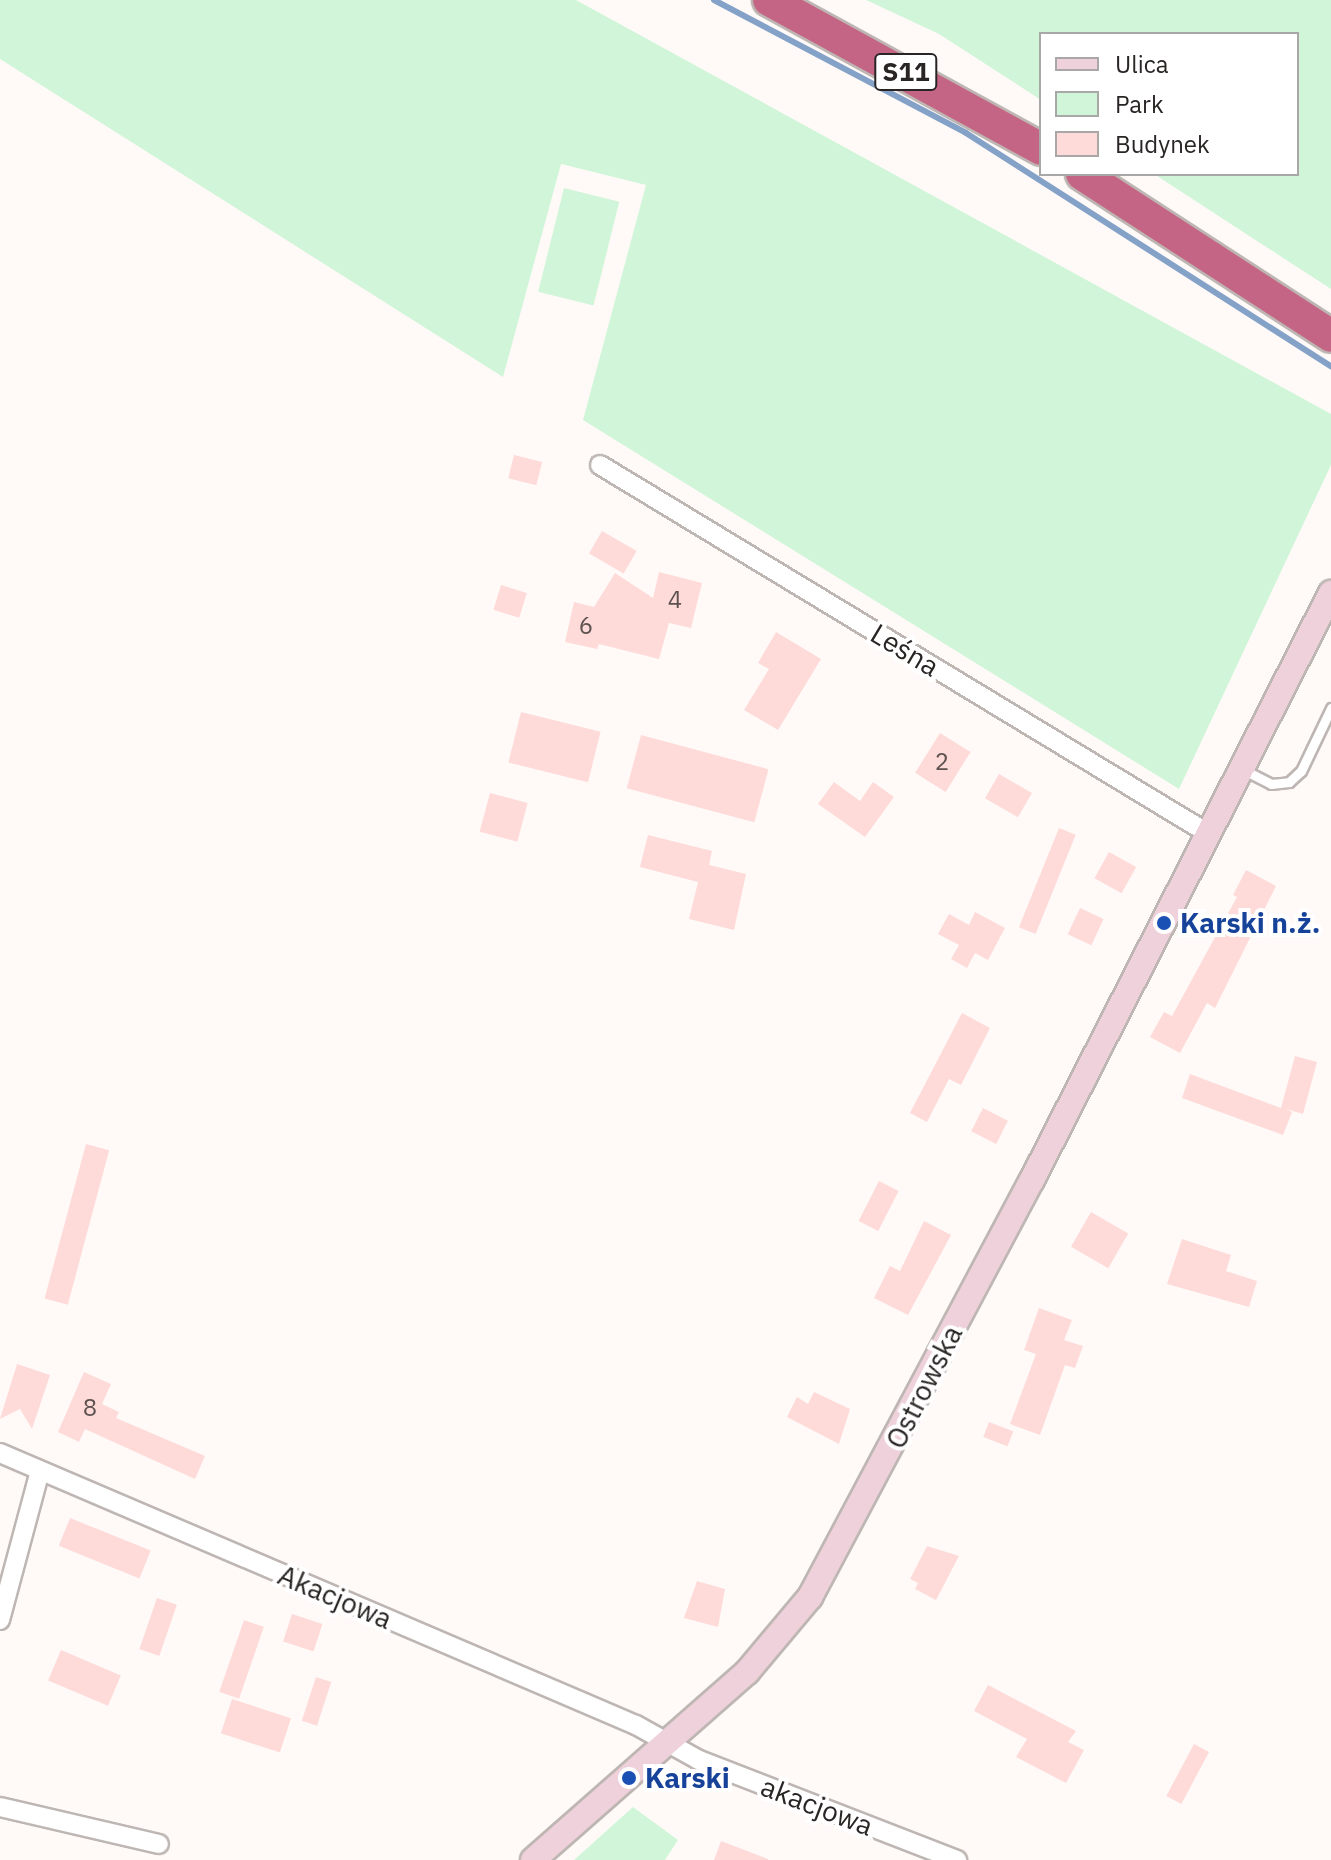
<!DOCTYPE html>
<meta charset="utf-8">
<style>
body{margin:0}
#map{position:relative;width:1331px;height:1860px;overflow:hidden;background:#fffaf8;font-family:"IBM Plex Sans",sans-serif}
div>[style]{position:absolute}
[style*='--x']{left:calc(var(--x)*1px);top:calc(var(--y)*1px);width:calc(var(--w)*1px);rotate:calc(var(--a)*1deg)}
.green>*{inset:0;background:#d1f5d8;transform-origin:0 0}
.stream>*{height:6px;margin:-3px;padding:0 3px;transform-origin:3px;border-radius:3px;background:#84a2c8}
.building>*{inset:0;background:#fedbd9;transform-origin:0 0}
.roads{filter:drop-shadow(2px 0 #beb6b3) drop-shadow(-2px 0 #beb6b3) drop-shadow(0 2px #beb6b3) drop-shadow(0 -2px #beb6b3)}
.lane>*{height:9px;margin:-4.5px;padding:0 4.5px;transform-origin:4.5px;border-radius:4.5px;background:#fff}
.street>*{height:18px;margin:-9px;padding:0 9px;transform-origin:9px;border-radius:9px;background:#fff}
.secondary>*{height:24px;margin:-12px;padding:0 12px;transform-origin:12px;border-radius:12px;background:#eed1da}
.highway>*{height:32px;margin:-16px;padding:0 16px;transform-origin:16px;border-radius:16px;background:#c56585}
.dots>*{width:22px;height:22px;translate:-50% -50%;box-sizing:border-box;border:4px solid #fff;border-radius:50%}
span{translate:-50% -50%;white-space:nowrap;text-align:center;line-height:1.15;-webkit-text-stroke:8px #fff;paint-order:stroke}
.number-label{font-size:24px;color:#5e5251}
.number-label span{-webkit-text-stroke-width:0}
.shield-label span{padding:2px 6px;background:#fff;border:2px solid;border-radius:6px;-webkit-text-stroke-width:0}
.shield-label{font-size:26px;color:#282524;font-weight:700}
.street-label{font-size:28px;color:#282524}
.transit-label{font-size:28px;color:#164399;font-weight:700}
.left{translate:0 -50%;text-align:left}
.legend{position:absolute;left:1039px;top:32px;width:260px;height:144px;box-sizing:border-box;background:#fff;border:2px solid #a9a8a7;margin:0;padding:10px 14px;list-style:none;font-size:24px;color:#282524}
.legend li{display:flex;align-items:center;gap:16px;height:40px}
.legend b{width:40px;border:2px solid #a9a8a7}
</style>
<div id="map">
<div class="green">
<i style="clip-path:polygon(0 0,576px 0,1331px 414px,1331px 465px,1179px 789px,583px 420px,646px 185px,561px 164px,503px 377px,0 59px)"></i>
<i style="clip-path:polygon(866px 0,1331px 0,1331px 289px,1154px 174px,1297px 174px,1297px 34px,1041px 34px,1041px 100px,939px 34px)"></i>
<i style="left:564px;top:188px;width:57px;height:107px;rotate:14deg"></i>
<i style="clip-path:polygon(633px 1807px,678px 1840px,665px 1860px,574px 1860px)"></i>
</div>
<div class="stream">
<i style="--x:714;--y:0;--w:285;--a:27.8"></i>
<i style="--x:966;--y:133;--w:433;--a:32.6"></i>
</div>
<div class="building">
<i style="left:514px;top:455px;width:29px;height:24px;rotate:14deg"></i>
<i style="left:602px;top:531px;width:40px;height:26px;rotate:30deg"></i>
<i style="clip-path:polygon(659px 572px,702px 583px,691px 628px,669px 623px,659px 659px,599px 644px,597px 649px,565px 642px,574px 602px,594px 607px,615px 573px,653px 598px)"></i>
<i style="left:501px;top:585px;width:27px;height:26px;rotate:17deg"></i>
<i style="clip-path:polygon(776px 632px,821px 659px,778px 730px,744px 710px,769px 669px,758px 663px)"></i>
<i style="left:521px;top:712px;width:82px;height:52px;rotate:14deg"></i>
<i style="left:940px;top:733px;width:36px;height:47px;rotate:32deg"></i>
<i style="left:641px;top:735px;width:132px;height:55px;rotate:15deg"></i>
<i style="left:999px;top:774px;width:38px;height:28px;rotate:30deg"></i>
<i style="clip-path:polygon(834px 782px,860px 801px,873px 782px,894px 797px,865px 837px,818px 804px)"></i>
<i style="left:490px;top:793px;width:39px;height:40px;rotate:15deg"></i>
<i style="left:1059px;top:828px;width:18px;height:107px;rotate:22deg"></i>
<i style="clip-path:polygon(648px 835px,712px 851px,709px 865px,746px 874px,734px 930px,689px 919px,698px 882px,640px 867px)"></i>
<i style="left:1109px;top:852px;width:31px;height:30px;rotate:29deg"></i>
<i style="clip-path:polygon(1246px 870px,1276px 886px,1215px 1008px,1207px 1003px,1180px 1053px,1150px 1037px,1164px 1012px,1172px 1016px,1237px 897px,1233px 895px)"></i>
<i style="left:1080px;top:908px;width:26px;height:29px;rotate:25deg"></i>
<i style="clip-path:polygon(975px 912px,1005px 928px,988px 960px,975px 953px,967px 968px,951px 959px,959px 945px,938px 934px,949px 914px,969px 925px)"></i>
<i style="clip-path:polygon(962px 1013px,990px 1028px,961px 1085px,949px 1079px,927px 1122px,910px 1113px)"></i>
<i style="clip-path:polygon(1295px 1056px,1317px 1062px,1303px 1114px,1286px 1109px,1292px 1112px,1283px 1135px,1182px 1098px,1190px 1074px,1281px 1108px)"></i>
<i style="left:983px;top:1108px;width:28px;height:26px;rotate:27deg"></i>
<i style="left:86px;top:1144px;width:24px;height:160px;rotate:15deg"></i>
<i style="left:879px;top:1181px;width:22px;height:45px;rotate:27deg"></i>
<i style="left:1091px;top:1212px;width:43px;height:40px;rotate:30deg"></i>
<i style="clip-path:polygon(924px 1221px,951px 1235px,908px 1315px,874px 1298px,890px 1266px,900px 1271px)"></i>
<i style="clip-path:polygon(1182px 1239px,1231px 1255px,1226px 1271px,1257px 1281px,1249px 1307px,1167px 1284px)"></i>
<i style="clip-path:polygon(1039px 1308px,1072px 1320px,1064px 1340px,1083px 1346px,1075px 1368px,1065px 1365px,1040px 1435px,1010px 1424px,1036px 1354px,1024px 1350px)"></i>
<i style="clip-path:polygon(17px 1364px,50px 1375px,32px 1429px,20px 1409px,0 1419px)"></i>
<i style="clip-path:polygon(84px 1372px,111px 1384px,102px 1404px,119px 1412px,116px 1418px,205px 1456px,195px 1479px,85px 1429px,79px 1442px,58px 1432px)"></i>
<i style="clip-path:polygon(814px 1392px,850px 1409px,839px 1444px,787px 1417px,797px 1397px,808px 1404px)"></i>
<i style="left:989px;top:1422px;width:26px;height:16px;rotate:21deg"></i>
<i style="left:70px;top:1518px;width:87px;height:30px;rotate:22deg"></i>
<i style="clip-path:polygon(927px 1546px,959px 1556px,936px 1600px,915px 1589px,918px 1583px,910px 1579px)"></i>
<i style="clip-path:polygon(697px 1581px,725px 1589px,718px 1627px,684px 1618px)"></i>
<i style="left:157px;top:1598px;width:21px;height:54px;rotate:19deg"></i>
<i style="left:292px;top:1614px;width:32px;height:29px;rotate:18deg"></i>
<i style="left:244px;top:1620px;width:21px;height:76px;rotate:19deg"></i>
<i style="left:61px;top:1650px;width:65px;height:33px;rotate:23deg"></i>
<i style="left:316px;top:1677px;width:16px;height:46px;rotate:18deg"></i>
<i style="clip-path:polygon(988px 1685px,1076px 1731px,1068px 1742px,1084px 1750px,1066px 1783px,1016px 1757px,1027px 1739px,974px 1711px)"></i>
<i style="left:232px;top:1699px;width:62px;height:36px;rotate:18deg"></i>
<i style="left:1194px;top:1744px;width:17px;height:59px;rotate:28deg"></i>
<i style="clip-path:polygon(721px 1841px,768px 1859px,768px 1860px,714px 1860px)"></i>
</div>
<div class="roads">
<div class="lane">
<i style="--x:1242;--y:769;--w:33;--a:27"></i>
<i style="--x:1271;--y:784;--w:18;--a:-6"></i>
<i style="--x:1289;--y:782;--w:16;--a:-43"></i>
<i style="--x:1301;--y:771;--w:70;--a:-64.5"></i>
</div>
<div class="street">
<i style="--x:600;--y:465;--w:712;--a:31.21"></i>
<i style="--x:0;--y:1453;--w:692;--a:23.16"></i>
<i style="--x:636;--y:1725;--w:72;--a:29.1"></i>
<i style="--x:699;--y:1760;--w:277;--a:21.2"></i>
<i style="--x:0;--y:1620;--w:154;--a:-75"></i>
<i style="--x:0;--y:1807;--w:163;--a:13.1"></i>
</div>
<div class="secondary">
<i style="--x:533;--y:1860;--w:285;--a:-41.3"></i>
<i style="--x:747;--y:1672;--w:98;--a:-50"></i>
<i style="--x:810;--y:1597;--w:472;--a:-62"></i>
<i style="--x:1032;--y:1180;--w:659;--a:-63.01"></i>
</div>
<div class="highway">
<i style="--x:769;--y:0;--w:310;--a:28.7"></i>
<i style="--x:1082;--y:174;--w:297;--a:33"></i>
</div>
</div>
<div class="dots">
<i style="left:1164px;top:923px;background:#1a4fb4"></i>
<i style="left:629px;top:1778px;background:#1a4fb4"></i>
</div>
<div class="number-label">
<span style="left:675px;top:600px">4</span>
<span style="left:586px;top:626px">6</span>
<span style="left:942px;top:762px">2</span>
<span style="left:90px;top:1408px">8</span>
</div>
<div class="shield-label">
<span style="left:906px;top:72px">S11</span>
</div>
<div class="street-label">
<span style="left:905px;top:650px;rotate:31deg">Leśna</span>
<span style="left:924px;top:1387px;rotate:-63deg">Ostrowska</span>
<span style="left:335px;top:1597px;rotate:23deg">Akacjowa</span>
<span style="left:817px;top:1806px;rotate:21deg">akacjowa</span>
</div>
<div class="transit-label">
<span class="left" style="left:1180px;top:923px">Karski n.ż.</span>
<span class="left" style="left:645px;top:1778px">Karski</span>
</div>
<ul class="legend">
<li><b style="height:10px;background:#eed1da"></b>Ulica</li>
<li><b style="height:22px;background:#d1f5d8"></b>Park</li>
<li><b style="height:22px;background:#fedbd9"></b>Budynek</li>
</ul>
</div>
